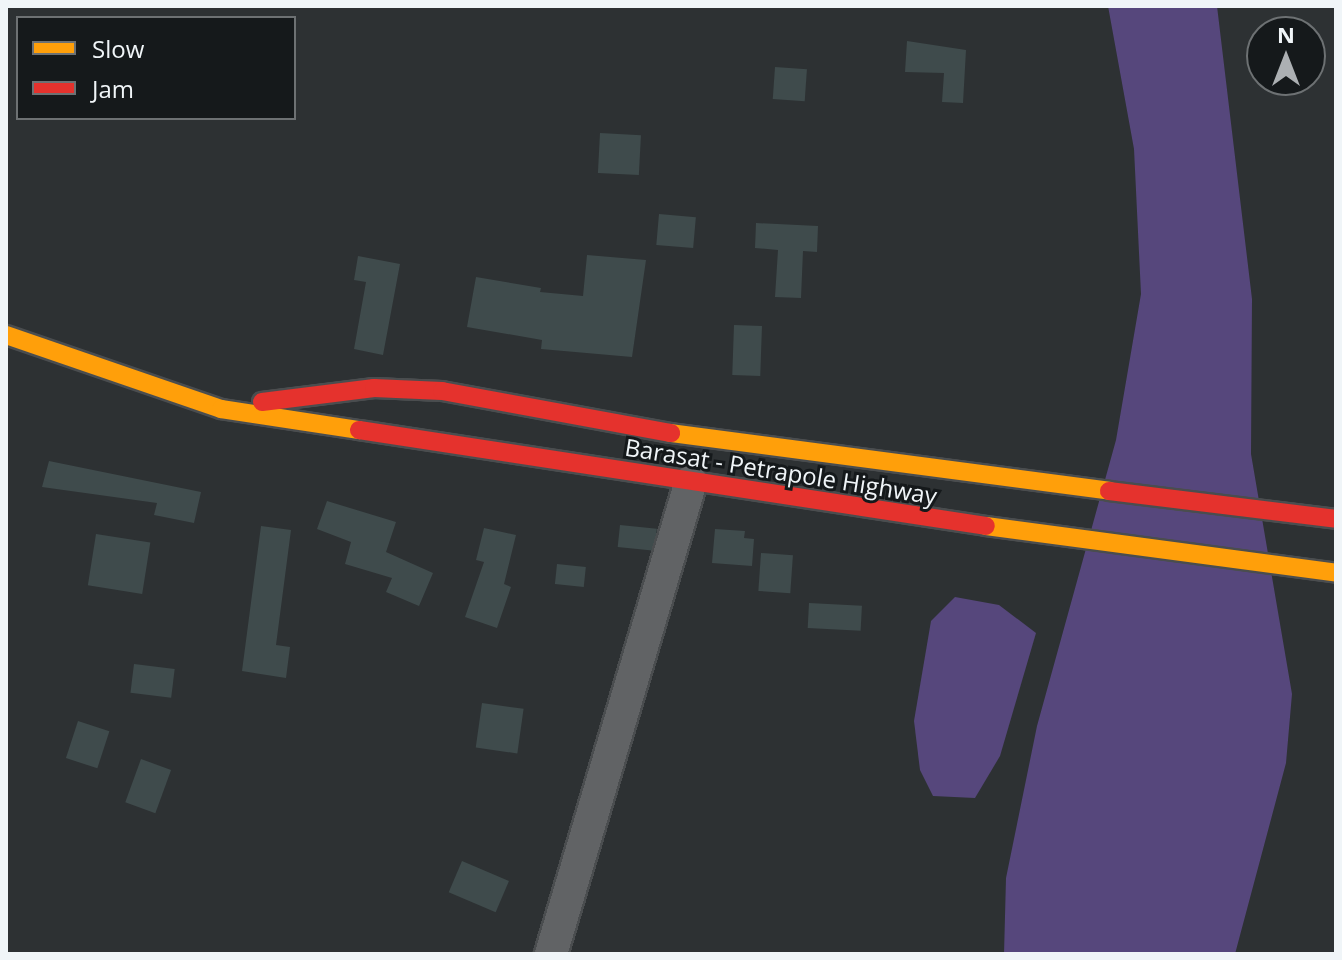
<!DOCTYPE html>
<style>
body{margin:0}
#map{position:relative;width:1342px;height:960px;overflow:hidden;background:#2d3133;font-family:"Open Sans",sans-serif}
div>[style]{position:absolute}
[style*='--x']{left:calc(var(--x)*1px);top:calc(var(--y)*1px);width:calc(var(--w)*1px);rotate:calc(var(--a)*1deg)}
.water>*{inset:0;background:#56477c}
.building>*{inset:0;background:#3f4b4c;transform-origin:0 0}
.roads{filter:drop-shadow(2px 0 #4a4d4f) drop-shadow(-2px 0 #4a4d4f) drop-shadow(0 2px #4a4d4f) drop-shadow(0 -2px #4a4d4f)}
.street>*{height:32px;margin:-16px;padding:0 16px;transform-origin:16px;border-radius:16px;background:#616365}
.slow>*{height:18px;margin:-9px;padding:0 9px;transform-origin:9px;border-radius:9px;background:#ff9f0a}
.jam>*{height:18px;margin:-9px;padding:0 9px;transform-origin:9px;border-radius:9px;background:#e5322d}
span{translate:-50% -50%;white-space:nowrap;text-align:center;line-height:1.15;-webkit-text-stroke:6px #15191b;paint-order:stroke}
.street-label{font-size:24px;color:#f0f5f8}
.frame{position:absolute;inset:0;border:8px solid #f0f5f8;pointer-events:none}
.legend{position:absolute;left:16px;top:16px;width:280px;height:104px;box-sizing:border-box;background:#15191b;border:2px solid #6d7173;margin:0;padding:10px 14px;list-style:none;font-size:24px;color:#f0f5f8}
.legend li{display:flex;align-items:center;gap:16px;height:40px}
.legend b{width:40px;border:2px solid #6d7173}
.north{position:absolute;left:1246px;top:16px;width:80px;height:80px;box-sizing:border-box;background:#15191b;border:2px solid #6d7173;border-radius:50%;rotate:0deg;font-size:22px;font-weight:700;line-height:32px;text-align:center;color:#f0f5f8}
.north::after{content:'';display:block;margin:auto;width:28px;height:36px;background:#acb0b3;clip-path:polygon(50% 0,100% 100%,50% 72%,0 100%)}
</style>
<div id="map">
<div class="water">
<i style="clip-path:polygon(1108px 6px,1217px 6px,1252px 299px,1251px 454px,1292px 694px,1286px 763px,1235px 954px,1004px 954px,1006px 878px,1037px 726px,1116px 440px,1141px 294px,1134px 149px)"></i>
<i style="clip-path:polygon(955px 597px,999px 605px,1036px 633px,1000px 756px,975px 798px,933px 796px,920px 770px,914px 721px,931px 621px)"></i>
</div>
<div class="building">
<i style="clip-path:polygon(907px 41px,966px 50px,963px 103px,942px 102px,944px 73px,905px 72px)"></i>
<i style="left:775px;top:67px;width:32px;height:32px;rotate:4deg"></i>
<i style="left:600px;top:133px;width:41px;height:40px;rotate:3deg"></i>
<i style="left:659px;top:214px;width:37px;height:31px;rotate:5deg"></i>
<i style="clip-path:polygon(756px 223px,818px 226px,817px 252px,803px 251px,801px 298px,775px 297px,778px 250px,755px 248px)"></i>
<i style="clip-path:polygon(587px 255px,646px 260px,632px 357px,541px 349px,542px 340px,467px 327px,476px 277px,541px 288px,540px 292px,583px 296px)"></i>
<i style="clip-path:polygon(358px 256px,400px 264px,383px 355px,354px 349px,366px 282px,354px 280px)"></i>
<i style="left:734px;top:325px;width:28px;height:50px;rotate:2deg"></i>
<i style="clip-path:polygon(49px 461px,201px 492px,194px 523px,154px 515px,157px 503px,42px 487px)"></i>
<i style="clip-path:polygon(327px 501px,396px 522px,386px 552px,433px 573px,419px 606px,386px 592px,392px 578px,345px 564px,351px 542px,317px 529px)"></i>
<i style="left:620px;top:525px;width:37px;height:22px;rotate:6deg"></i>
<i style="clip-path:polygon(261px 526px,291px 530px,276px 645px,290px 647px,286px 678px,242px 671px)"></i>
<i style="clip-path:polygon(484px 528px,516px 535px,504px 584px,511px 587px,497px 628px,465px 617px,484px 562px,476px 560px)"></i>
<i style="clip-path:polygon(715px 529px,745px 531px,744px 538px,754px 539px,752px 566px,712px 563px)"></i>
<i style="left:96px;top:534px;width:55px;height:52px;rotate:9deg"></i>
<i style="left:761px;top:553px;width:32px;height:38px;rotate:4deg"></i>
<i style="left:557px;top:564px;width:29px;height:20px;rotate:6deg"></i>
<i style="left:809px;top:603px;width:53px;height:25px;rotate:3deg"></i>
<i style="left:134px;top:664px;width:41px;height:29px;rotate:7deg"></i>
<i style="left:482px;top:703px;width:42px;height:45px;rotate:8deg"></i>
<i style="left:78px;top:721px;width:33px;height:39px;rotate:18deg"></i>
<i style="left:141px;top:759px;width:32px;height:46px;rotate:20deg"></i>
<i style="left:462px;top:861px;width:51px;height:34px;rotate:23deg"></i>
</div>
<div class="roads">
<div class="street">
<i style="--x:551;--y:954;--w:493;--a:-73.5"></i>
</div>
<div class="slow">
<i style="--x:6;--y:335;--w:227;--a:19"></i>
<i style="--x:221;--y:409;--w:140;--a:8.7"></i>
<i style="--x:671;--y:433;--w:442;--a:7.5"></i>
<i style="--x:986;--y:526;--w:353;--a:7.6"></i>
</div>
<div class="jam">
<i style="--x:262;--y:402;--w:113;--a:-7.1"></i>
<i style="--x:374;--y:388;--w:68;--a:2.5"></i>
<i style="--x:442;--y:391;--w:233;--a:10.4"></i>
<i style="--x:359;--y:430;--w:634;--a:8.7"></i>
<i style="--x:1109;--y:491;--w:229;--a:7"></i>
</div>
</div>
<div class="street-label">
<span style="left:781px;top:471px;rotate:9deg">Barasat - Petrapole Highway</span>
</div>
<div class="frame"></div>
<ul class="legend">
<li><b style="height:10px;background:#ff9f0a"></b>Slow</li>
<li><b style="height:10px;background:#e5322d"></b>Jam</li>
</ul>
<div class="north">N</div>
</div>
